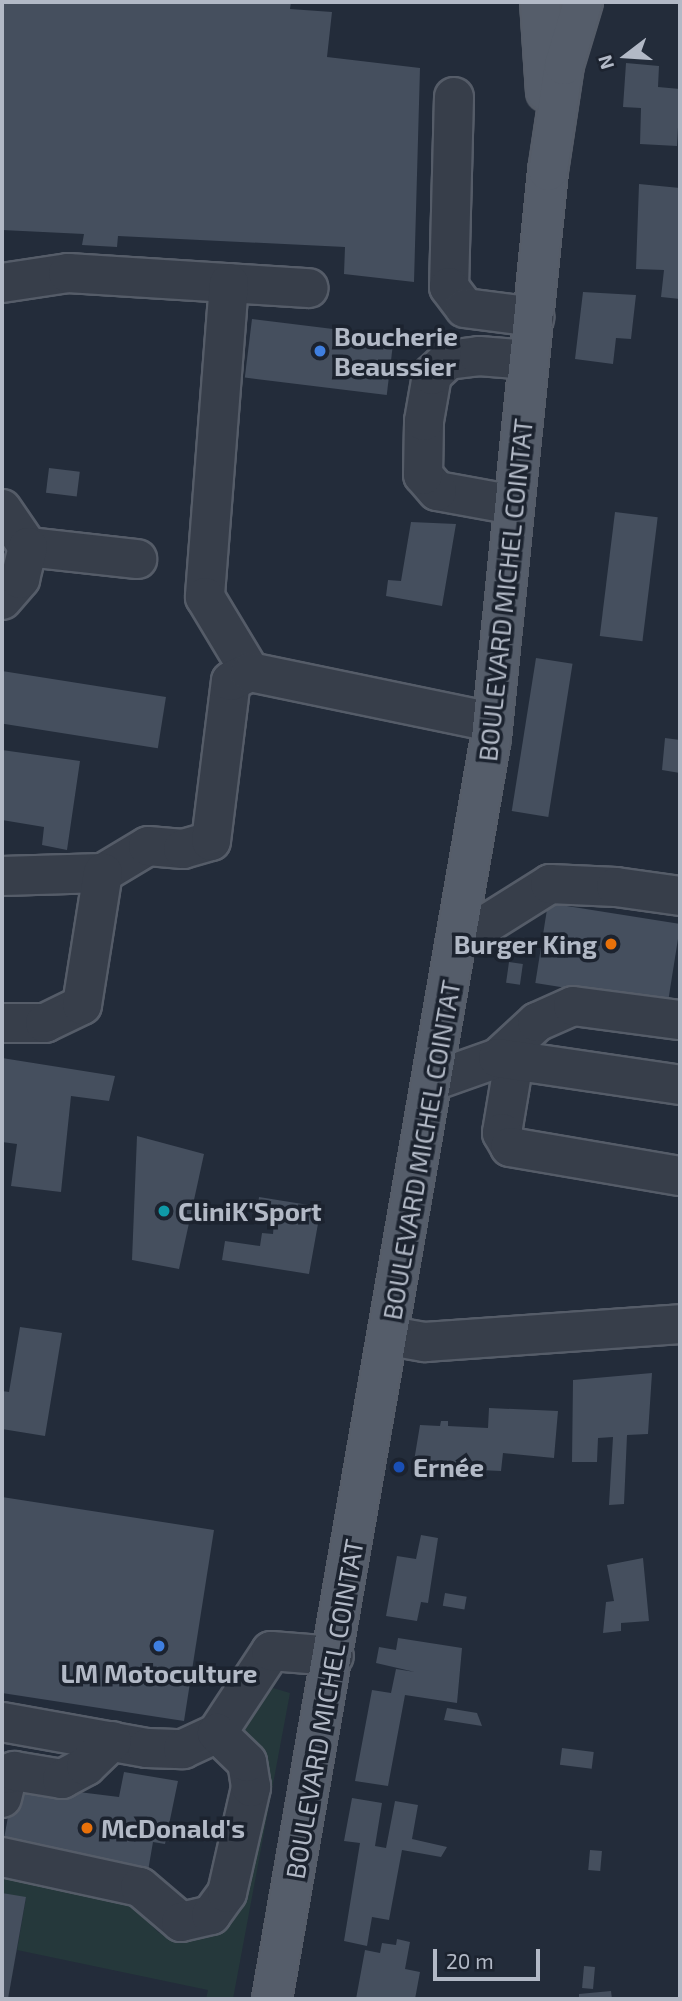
<!DOCTYPE html>
<meta charset="utf-8">
<style>
body{margin:0}
#map{position:relative;width:682px;height:2001px;overflow:hidden;background:#232c3a;font-family:"Exo 2",sans-serif}
div>[style]{position:absolute}
[style*='--x']{left:calc(var(--x)*1px);top:calc(var(--y)*1px);width:calc(var(--w)*1px);rotate:calc(var(--a)*1deg)}
.green>*{inset:0;background:#25383b}
.building>*{inset:0;background:#454f5e;transform-origin:0 0}
.roads{filter:drop-shadow(2px 0 #555c68) drop-shadow(-2px 0 #555c68) drop-shadow(0 2px #555c68) drop-shadow(0 -2px #555c68)}
.minor>*{height:38px;margin:-19px;padding:0 19px;transform-origin:19px;border-radius:19px;background:#373e4a}
.major>*{height:38px;margin:-19px;padding:0 19px;transform-origin:19px;border-radius:19px;background:#555d6a}
.dots>*{width:19px;height:19px;translate:-50% -50%;box-sizing:border-box;border:4px solid #1c232f;border-radius:50%}
span{translate:-50% -50%;white-space:nowrap;text-align:center;line-height:1.15;-webkit-text-stroke:7px #1c232f;paint-order:stroke}
.poi-label{font-size:26px;color:#b2b9c6;font-weight:700}
.left{translate:0 -50%;text-align:left}
.right{translate:-100% -50%;text-align:right}
.street-label{font-size:26px;color:#b2b9c6}
.frame{position:absolute;inset:0;border:4px solid #b2b9c6;pointer-events:none}
.north{position:absolute;left:591px;top:21px;width:70px;height:70px;-webkit-text-stroke:5px #1c232f;paint-order:stroke;rotate:253deg;font-size:19px;font-weight:700;line-height:28px;text-align:center;color:#b2b9c6}
.north::after{content:'';display:block;margin:auto;width:24px;height:32px;background:#b2b9c6;clip-path:polygon(50% 0,100% 100%,50% 72%,0 100%)}
.scale{position:absolute;left:433px;top:1949px;width:107px;height:32px;box-sizing:border-box;border:4px solid #b2b9c6;border-top:0;padding-left:9px;font-size:21px;line-height:24px;white-space:nowrap;color:#b2b9c6;-webkit-text-stroke:5px #1c232f;paint-order:stroke}
</style>
<div id="map">
<div class="green">
<i style="clip-path:polygon(273px 1688px,290px 1693px,233px 1999px,206px 1999px,208px 1990px,17px 1950px,26px 1898px,2px 1893px,2px 1864px,115px 1889px,159px 1933px,206px 1931px,218px 1923px,238px 1734px)"></i>
</div>
<div class="building">
<i style="clip-path:polygon(2px 2px,291px 2px,290px 9px,332px 12px,327px 57px,420px 68px,414px 282px,344px 274px,345px 247px,118px 236px,117px 247px,82px 245px,84px 234px,2px 230px)"></i>
<i style="clip-path:polygon(626px 63px,659px 66px,658px 87px,680px 89px,677px 146px,640px 144px,641px 108px,623px 107px)"></i>
<i style="clip-path:polygon(639px 184px,680px 188px,680px 299px,661px 297px,664px 270px,636px 269px)"></i>
<i style="clip-path:polygon(583px 292px,636px 295px,631px 339px,616px 338px,613px 364px,575px 359px)"></i>
<i style="left:252px;top:319px;width:143px;height:59px;rotate:7deg"></i>
<i style="left:49px;top:468px;width:31px;height:25px;rotate:7deg"></i>
<i style="left:615px;top:512px;width:43px;height:125px;rotate:7deg"></i>
<i style="clip-path:polygon(411px 522px,456px 524px,442px 606px,386px 596px,388px 580px,401px 581px)"></i>
<i style="left:536px;top:658px;width:37px;height:155px;rotate:9deg"></i>
<i style="left:2px;top:671px;width:166px;height:52px;rotate:9deg"></i>
<i style="clip-path:polygon(665px 738px,680px 740px,680px 773px,662px 770px)"></i>
<i style="clip-path:polygon(2px 750px,80px 761px,67px 850px,42px 845px,44px 827px,2px 820px)"></i>
<i style="left:548px;top:903px;width:134px;height:81px;rotate:9deg"></i>
<i style="left:509px;top:962px;width:14px;height:21px;rotate:8deg"></i>
<i style="clip-path:polygon(2px 1058px,115px 1076px,109px 1101px,71px 1096px,61px 1192px,11px 1186px,17px 1144px,2px 1142px)"></i>
<i style="clip-path:polygon(137px 1136px,204px 1154px,179px 1269px,132px 1260px)"></i>
<i style="clip-path:polygon(259px 1197px,321px 1207px,309px 1274px,222px 1260px,225px 1241px,260px 1246px,262px 1233px,273px 1234px,274px 1222px,256px 1220px)"></i>
<i style="clip-path:polygon(20px 1327px,62px 1333px,45px 1436px,2px 1429px,2px 1391px,9px 1392px)"></i>
<i style="clip-path:polygon(652px 1373px,648px 1434px,627px 1435px,624px 1504px,609px 1505px,613px 1437px,598px 1438px,597px 1462px,572px 1462px,573px 1380px)"></i>
<i style="clip-path:polygon(489px 1408px,558px 1411px,554px 1458px,503px 1453px,501px 1471px,413px 1467px,420px 1425px,440px 1426px,441px 1421px,448px 1421px,448px 1426px,488px 1428px)"></i>
<i style="clip-path:polygon(2px 1497px,214px 1530px,184px 1721px,2px 1693px)"></i>
<i style="clip-path:polygon(421px 1535px,438px 1538px,428px 1603px,421px 1602px,417px 1621px,386px 1616px,397px 1556px,416px 1559px)"></i>
<i style="clip-path:polygon(643px 1558px,649px 1621px,621px 1623px,621px 1631px,603px 1633px,606px 1602px,614px 1601px,607px 1565px)"></i>
<i style="left:445px;top:1593px;width:22px;height:13px;rotate:10deg"></i>
<i style="clip-path:polygon(398px 1638px,462px 1648px,457px 1703px,405px 1695px,388px 1786px,355px 1781px,372px 1690px,391px 1693px,396px 1669px,415px 1672px,376px 1663px,379px 1647px,396px 1650px)"></i>
<i style="clip-path:polygon(447px 1708px,477px 1713px,482px 1726px,444px 1720px)"></i>
<i style="left:562px;top:1748px;width:32px;height:17px;rotate:7deg"></i>
<i style="clip-path:polygon(124px 1772px,178px 1781px,165px 1844px,153px 1842px,148px 1871px,3px 1844px,14px 1784px,119px 1797px)"></i>
<i style="clip-path:polygon(352px 1798px,382px 1803px,375px 1846px,386px 1848px,395px 1801px,418px 1805px,412px 1839px,447px 1847px,441px 1857px,402px 1850px,389px 1920px,372px 1917px,367px 1946px,344px 1941px,360px 1843px,344px 1841px)"></i>
<i style="left:590px;top:1850px;width:12px;height:20px;rotate:5deg"></i>
<i style="clip-path:polygon(2px 1893px,26px 1897px,8px 1999px,2px 1999px)"></i>
<i style="clip-path:polygon(397px 1939px,410px 1942px,405px 1969px,420px 1972px,415px 1999px,356px 1999px,365px 1950px,380px 1953px,382px 1943px,396px 1945px)"></i>
<i style="left:584px;top:1966px;width:11px;height:22px;rotate:5deg"></i>
<i style="clip-path:polygon(611px 1991px,612px 1999px,579px 1999px,579px 1994px)"></i>
</div>
<div class="roads">
<div class="minor">
<i style="--x:454;--y:97;--w:190;--a:91.5"></i>
<i style="--x:449;--y:287;--w:26;--a:53"></i>
<i style="--x:465;--y:308;--w:70;--a:7.4"></i>
<i style="--x:2;--y:283;--w:67;--a:-8.6"></i>
<i style="--x:68;--y:273;--w:241;--a:3.6"></i>
<i style="--x:229;--y:283;--w:315;--a:94.4"></i>
<i style="--x:205;--y:597;--w:87;--a:59"></i>
<i style="--x:514;--y:505;--w:78;--a:-169.7"></i>
<i style="--x:437;--y:491;--w:21;--a:-131"></i>
<i style="--x:423;--y:475;--w:54;--a:-88.9"></i>
<i style="--x:424;--y:421;--w:47;--a:-80.1"></i>
<i style="--x:432;--y:375;--w:22;--a:-43"></i>
<i style="--x:448;--y:360;--w:31;--a:-7"></i>
<i style="--x:479;--y:356;--w:50;--a:4.6"></i>
<i style="--x:2;--y:509;--w:46;--a:55.6"></i>
<i style="--x:28;--y:547;--w:110;--a:6.3"></i>
<i style="--x:2;--y:600;--w:28;--a:-49"></i>
<i style="--x:20;--y:579;--w:33;--a:-76"></i>
<i style="--x:2;--y:876;--w:101;--a:-1.7"></i>
<i style="--x:103;--y:873;--w:52;--a:-31"></i>
<i style="--x:148;--y:846;--w:35;--a:5"></i>
<i style="--x:183;--y:849;--w:29;--a:-16"></i>
<i style="--x:211;--y:841;--w:161;--a:-82.9"></i>
<i style="--x:231;--y:681;--w:21;--a:-25"></i>
<i style="--x:250;--y:672;--w:247;--a:11.7"></i>
<i style="--x:456;--y:943;--w:111;--a:-32.1"></i>
<i style="--x:550;--y:884;--w:66;--a:2.6"></i>
<i style="--x:616;--y:887;--w:65;--a:8"></i>
<i style="--x:2;--y:1023;--w:43;--a:0"></i>
<i style="--x:45;--y:1023;--w:41;--a:-25.9"></i>
<i style="--x:82;--y:1005;--w:134;--a:-81"></i>
<i style="--x:498;--y:1058;--w:53;--a:-42.7"></i>
<i style="--x:537;--y:1022;--w:39;--a:-24"></i>
<i style="--x:573;--y:1006;--w:108;--a:7.5"></i>
<i style="--x:514;--y:1061;--w:73;--a:99.5"></i>
<i style="--x:502;--y:1133;--w:16;--a:60"></i>
<i style="--x:510;--y:1147;--w:172;--a:9.7"></i>
<i style="--x:433;--y:1081;--w:69;--a:-19.5"></i>
<i style="--x:498;--y:1058;--w:184;--a:8.4"></i>
<i style="--x:390;--y:1336;--w:36;--a:10"></i>
<i style="--x:425;--y:1342;--w:256;--a:-4"></i>
<i style="--x:2;--y:1722;--w:147;--a:10.2"></i>
<i style="--x:147;--y:1748;--w:36;--a:2"></i>
<i style="--x:183;--y:1749;--w:38;--a:-25"></i>
<i style="--x:217;--y:1733;--w:98;--a:-56.6"></i>
<i style="--x:271;--y:1651;--w:63;--a:4.5"></i>
<i style="--x:2;--y:1798;--w:25;--a:-76"></i>
<i style="--x:8;--y:1774;--w:7;--a:-27"></i>
<i style="--x:14;--y:1771;--w:49;--a:9.5"></i>
<i style="--x:62;--y:1779;--w:27;--a:-28"></i>
<i style="--x:86;--y:1766;--w:36;--a:-44"></i>
<i style="--x:2;--y:1857;--w:141;--a:12.3"></i>
<i style="--x:140;--y:1887;--w:54;--a:40.5"></i>
<i style="--x:181;--y:1922;--w:31;--a:-13"></i>
<i style="--x:211;--y:1915;--w:27;--a:-54"></i>
<i style="--x:227;--y:1893;--w:109;--a:-77.2"></i>
<i style="--x:251;--y:1787;--w:25;--a:-99"></i>
<i style="--x:247;--y:1762;--w:42;--a:-136"></i>
</div>
<div class="major">
<i style="--x:540;--y:2;--w:90;--a:86.2"></i>
<i style="--x:272;--y:1999;--w:1280;--a:-80.15"></i>
<i style="--x:491;--y:738;--w:570;--a:-84.26"></i>
<i style="--x:548;--y:171;--w:107;--a:-81.4"></i>
<i style="--x:564;--y:65;--w:66;--a:-73.2"></i>
</div>
</div>
<div class="dots">
<i style="left:320px;top:351px;background:#3f7fe0"></i>
<i style="left:611px;top:944px;background:#e8710a"></i>
<i style="left:164px;top:1211px;background:#0f9aa8"></i>
<i style="left:399px;top:1467px;background:#1a4fb4"></i>
<i style="left:159px;top:1646px;background:#3f7fe0"></i>
<i style="left:87px;top:1828px;background:#e8710a"></i>
</div>
<div class="poi-label">
<span class="left" style="left:334px;top:351px">Boucherie<br>Beaussier</span>
<span class="right" style="left:597px;top:944px">Burger King</span>
<span class="left" style="left:178px;top:1211px">CliniK'Sport</span>
<span class="left" style="left:413px;top:1467px">Ernée</span>
<span style="left:159px;top:1673px">LM Motoculture</span>
<span class="left" style="left:101px;top:1828px">McDonald's</span>
</div>
<div class="street-label">
<span style="left:505px;top:590px;rotate:-84deg">BOULEVARD MICHEL COINTAT</span>
<span style="left:421px;top:1150px;rotate:-80deg">BOULEVARD MICHEL COINTAT</span>
<span style="left:324px;top:1709px;rotate:-80deg">BOULEVARD MICHEL COINTAT</span>
</div>
<div class="frame"></div>
<div class="north">N</div>
<div class="scale">20 m</div>
</div>
